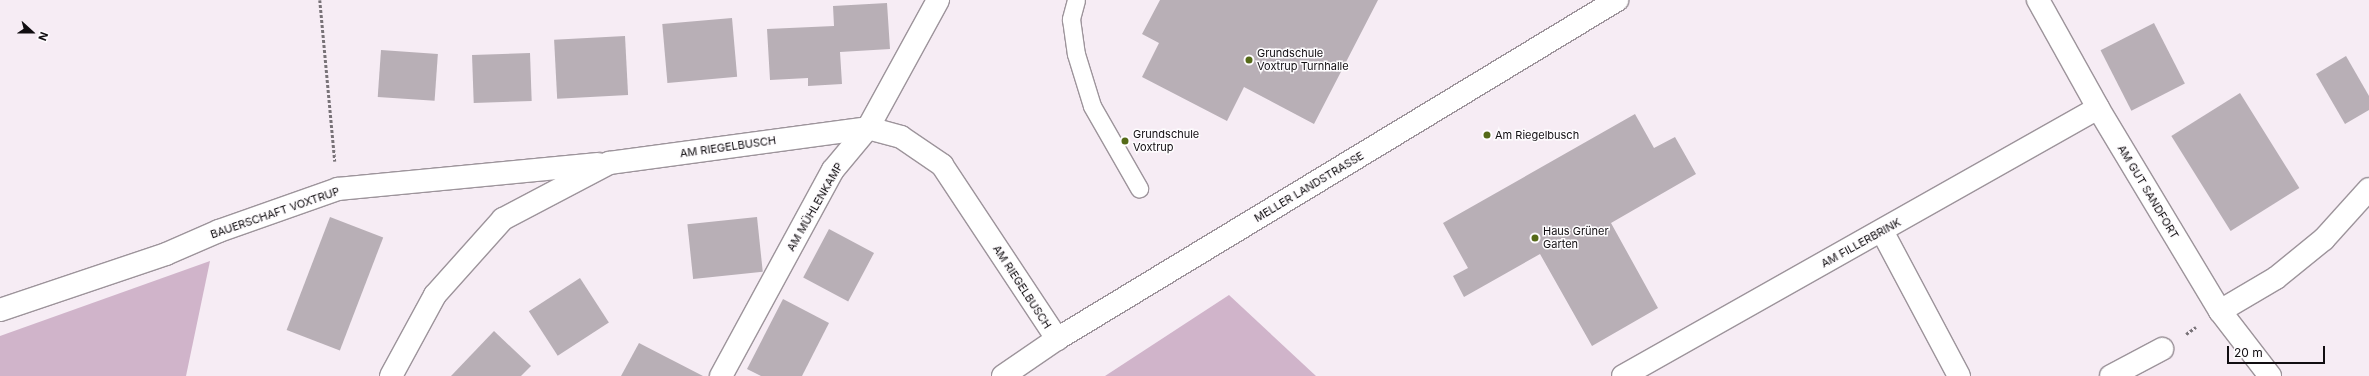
<!DOCTYPE html>
<meta charset="utf-8">
<style>
body{margin:0}
#map{position:relative;width:2369px;height:376px;overflow:hidden;background:#f6ecf4;font-family:Inter,sans-serif}
div>[style]{position:absolute}
[style*='--x']{left:calc(var(--x)*1px);top:calc(var(--y)*1px);width:calc(var(--w)*1px);rotate:calc(var(--a)*1deg)}
.green>*{inset:0;background:#d0b4ca}
.building>*{inset:0;background:#b8afb6;transform-origin:0 0}
.path>*{height:2.5px;margin-top:-1.25px;transform-origin:0;background:repeating-linear-gradient(90deg,#787277 0 3px,transparent 0 5px)}
.roads{filter:drop-shadow(1px 0 #9d949b) drop-shadow(-1px 0 #9d949b) drop-shadow(0 1px #9d949b) drop-shadow(0 -1px #9d949b)}
.lane>*{height:17px;margin:-8.5px;padding:0 8.5px;transform-origin:8.5px;border-radius:8.5px;background:#fff}
.street>*{height:22px;margin:-11px;padding:0 11px;transform-origin:11px;border-radius:11px;background:#fff}
.secondary>*{height:22px;margin:-11px;padding:0 11px;transform-origin:11px;border-radius:11px;background:#fff}
.dots>*{width:11px;height:11px;translate:-50% -50%;box-sizing:border-box;border:2px solid #fefcfe;border-radius:50%}
span{translate:-50% -50%;white-space:nowrap;text-align:center;line-height:1.15;-webkit-text-stroke:3px #fefcfe;paint-order:stroke}
.poi-label{font-size:11px;color:#110e11}
.left{translate:0 -50%;text-align:left}
.street-label{font-size:11px;color:#110e11}
.north{position:absolute;left:12px;top:12px;width:40px;height:40px;-webkit-text-stroke:3px #fefcfe;paint-order:stroke;rotate:111deg;font-size:11px;font-weight:700;line-height:16px;text-align:center;color:#110e11}
.north::after{content:'';display:block;margin:auto;width:14px;height:18px;background:#110e11;clip-path:polygon(50% 0,100% 100%,50% 72%,0 100%)}
.scale{position:absolute;left:2227px;top:346px;width:98px;height:18px;box-sizing:border-box;border:2px solid #110e11;border-top:0;padding-left:5px;font-size:12px;line-height:14px;white-space:nowrap;color:#110e11;-webkit-text-stroke:3px #fefcfe;paint-order:stroke}
</style>
<div id="map">
<div class="green">
<i style="clip-path:polygon(210px 261px,186px 376px,0 376px,0 336px)"></i>
<i style="clip-path:polygon(1229px 295px,1316px 376px,1105px 376px)"></i>
</div>
<div class="building">
<i style="clip-path:polygon(1160px 0,1378px 0,1314px 124px,1244px 87px,1227px 121px,1142px 77px,1159px 43px,1142px 34px)"></i>
<i style="clip-path:polygon(887px 3px,890px 49px,840px 52px,842px 84px,808px 86px,808px 78px,770px 80px,767px 29px,834px 26px,833px 6px)"></i>
<i style="left:732px;top:18px;width:59px;height:70px;rotate:85deg"></i>
<i style="left:2154px;top:23px;width:68px;height:60px;rotate:63deg"></i>
<i style="left:625px;top:36px;width:59px;height:71px;rotate:87deg"></i>
<i style="left:381px;top:50px;width:57px;height:47px;rotate:4deg"></i>
<i style="left:530px;top:53px;width:48px;height:58px;rotate:88deg"></i>
<i style="clip-path:polygon(2346px 56px,2369px 96px,2369px 110px,2345px 124px,2316px 74px)"></i>
<i style="left:2240px;top:93px;width:112px;height:81px;rotate:58deg"></i>
<i style="clip-path:polygon(1635px 114px,1654px 148px,1675px 137px,1696px 174px,1611px 223px,1658px 308px,1592px 346px,1540px 254px,1464px 297px,1453px 276px,1468px 268px,1443px 223px)"></i>
<i style="left:330px;top:217px;width:57px;height:121px;rotate:21deg"></i>
<i style="left:757px;top:217px;width:55px;height:70px;rotate:84deg"></i>
<i style="left:829px;top:229px;width:51px;height:55px;rotate:28deg"></i>
<i style="left:580px;top:278px;width:53px;height:61px;rotate:57deg"></i>
<i style="clip-path:polygon(783px 299px,829px 323px,802px 376px,761px 376px,747px 369px)"></i>
<i style="clip-path:polygon(494px 331px,531px 366px,521px 376px,451px 376px)"></i>
<i style="clip-path:polygon(639px 343px,703px 376px,621px 376px)"></i>
</div>
<div class="path">
<i style="--x:320;--y:0;--w:162;--a:84.7"></i>
<i style="--x:2186;--y:334;--w:12;--a:-35"></i>
</div>
<div class="roads">
<div class="lane">
<i style="--x:1076;--y:0;--w:20;--a:105"></i>
<i style="--x:1071;--y:19;--w:35;--a:82"></i>
<i style="--x:1076;--y:54;--w:54;--a:72.9"></i>
<i style="--x:1092;--y:106;--w:95;--a:60.2"></i>
</div>
<div class="street">
<i style="--x:2038;--y:0;--w:124;--a:60.9"></i>
<i style="--x:2098;--y:108;--w:237;--a:59"></i>
<i style="--x:2220;--y:311;--w:82;--a:52.4"></i>
<i style="--x:1882;--y:231;--w:164;--a:62"></i>
<i style="--x:0;--y:310;--w:175;--a:-18.6"></i>
<i style="--x:166;--y:254;--w:58;--a:-23.5"></i>
<i style="--x:219;--y:231;--w:126;--a:-19.4"></i>
<i style="--x:338;--y:189;--w:261;--a:-5.5"></i>
<i style="--x:2220;--y:311;--w:65;--a:-30.5"></i>
<i style="--x:2276;--y:278;--w:62;--a:-39.1"></i>
<i style="--x:2324;--y:239;--w:67;--a:-48"></i>
<i style="--x:391;--y:376;--w:92;--a:-61.5"></i>
<i style="--x:435;--y:295;--w:102;--a:-48.2"></i>
<i style="--x:503;--y:219;--w:120;--a:-27.8"></i>
<i style="--x:609;--y:163;--w:261;--a:-7.7"></i>
<i style="--x:868;--y:128;--w:34;--a:15"></i>
<i style="--x:901;--y:137;--w:50;--a:34.3"></i>
<i style="--x:942;--y:165;--w:209;--a:56.5"></i>
<i style="--x:721;--y:376;--w:234;--a:-61.5"></i>
<i style="--x:833;--y:170;--w:55;--a:-50.2"></i>
<i style="--x:868;--y:128;--w:146;--a:-61.3"></i>
<i style="--x:1623;--y:376;--w:545;--a:-29.43"></i>
<i style="--x:2111;--y:376;--w:58;--a:-27.9"></i>
</div>
<div class="secondary">
<i style="--x:1003;--y:376;--w:65;--a:-34.4"></i>
<i style="--x:1057;--y:339;--w:655;--a:-31.19"></i>
</div>
</div>
<div class="dots">
<i style="left:1249px;top:60px;background:#556a18"></i>
<i style="left:1487px;top:135px;background:#556a18"></i>
<i style="left:1125px;top:141px;background:#556a18"></i>
<i style="left:1535px;top:238px;background:#556a18"></i>
</div>
<div class="poi-label">
<span class="left" style="left:1257px;top:60px">Grundschule<br>Voxtrup Turnhalle</span>
<span class="left" style="left:1133px;top:141px">Grundschule<br>Voxtrup</span>
<span class="left" style="left:1495px;top:135px">Am Riegelbusch</span>
<span class="left" style="left:1543px;top:238px">Haus Grüner<br>Garten</span>
</div>
<div class="street-label">
<span style="left:728px;top:147px;rotate:-8deg">AM RIEGELBUSCH</span>
<span style="left:1309px;top:187px;rotate:-31deg">MELLER LANDSTRASSE</span>
<span style="left:2148px;top:192px;rotate:59deg">AM GUT SANDFORT</span>
<span style="left:815px;top:207px;rotate:-60deg">AM MÜHLENKAMP</span>
<span style="left:275px;top:213px;rotate:-19deg">BAUERSCHAFT VOXTRUP</span>
<span style="left:1861px;top:243px;rotate:-29deg">AM FILLERBRINK</span>
<span style="left:1022px;top:287px;rotate:57deg">AM RIEGELBUSCH</span>
</div>
<div class="north">N</div>
<div class="scale">20 m</div>
</div>
